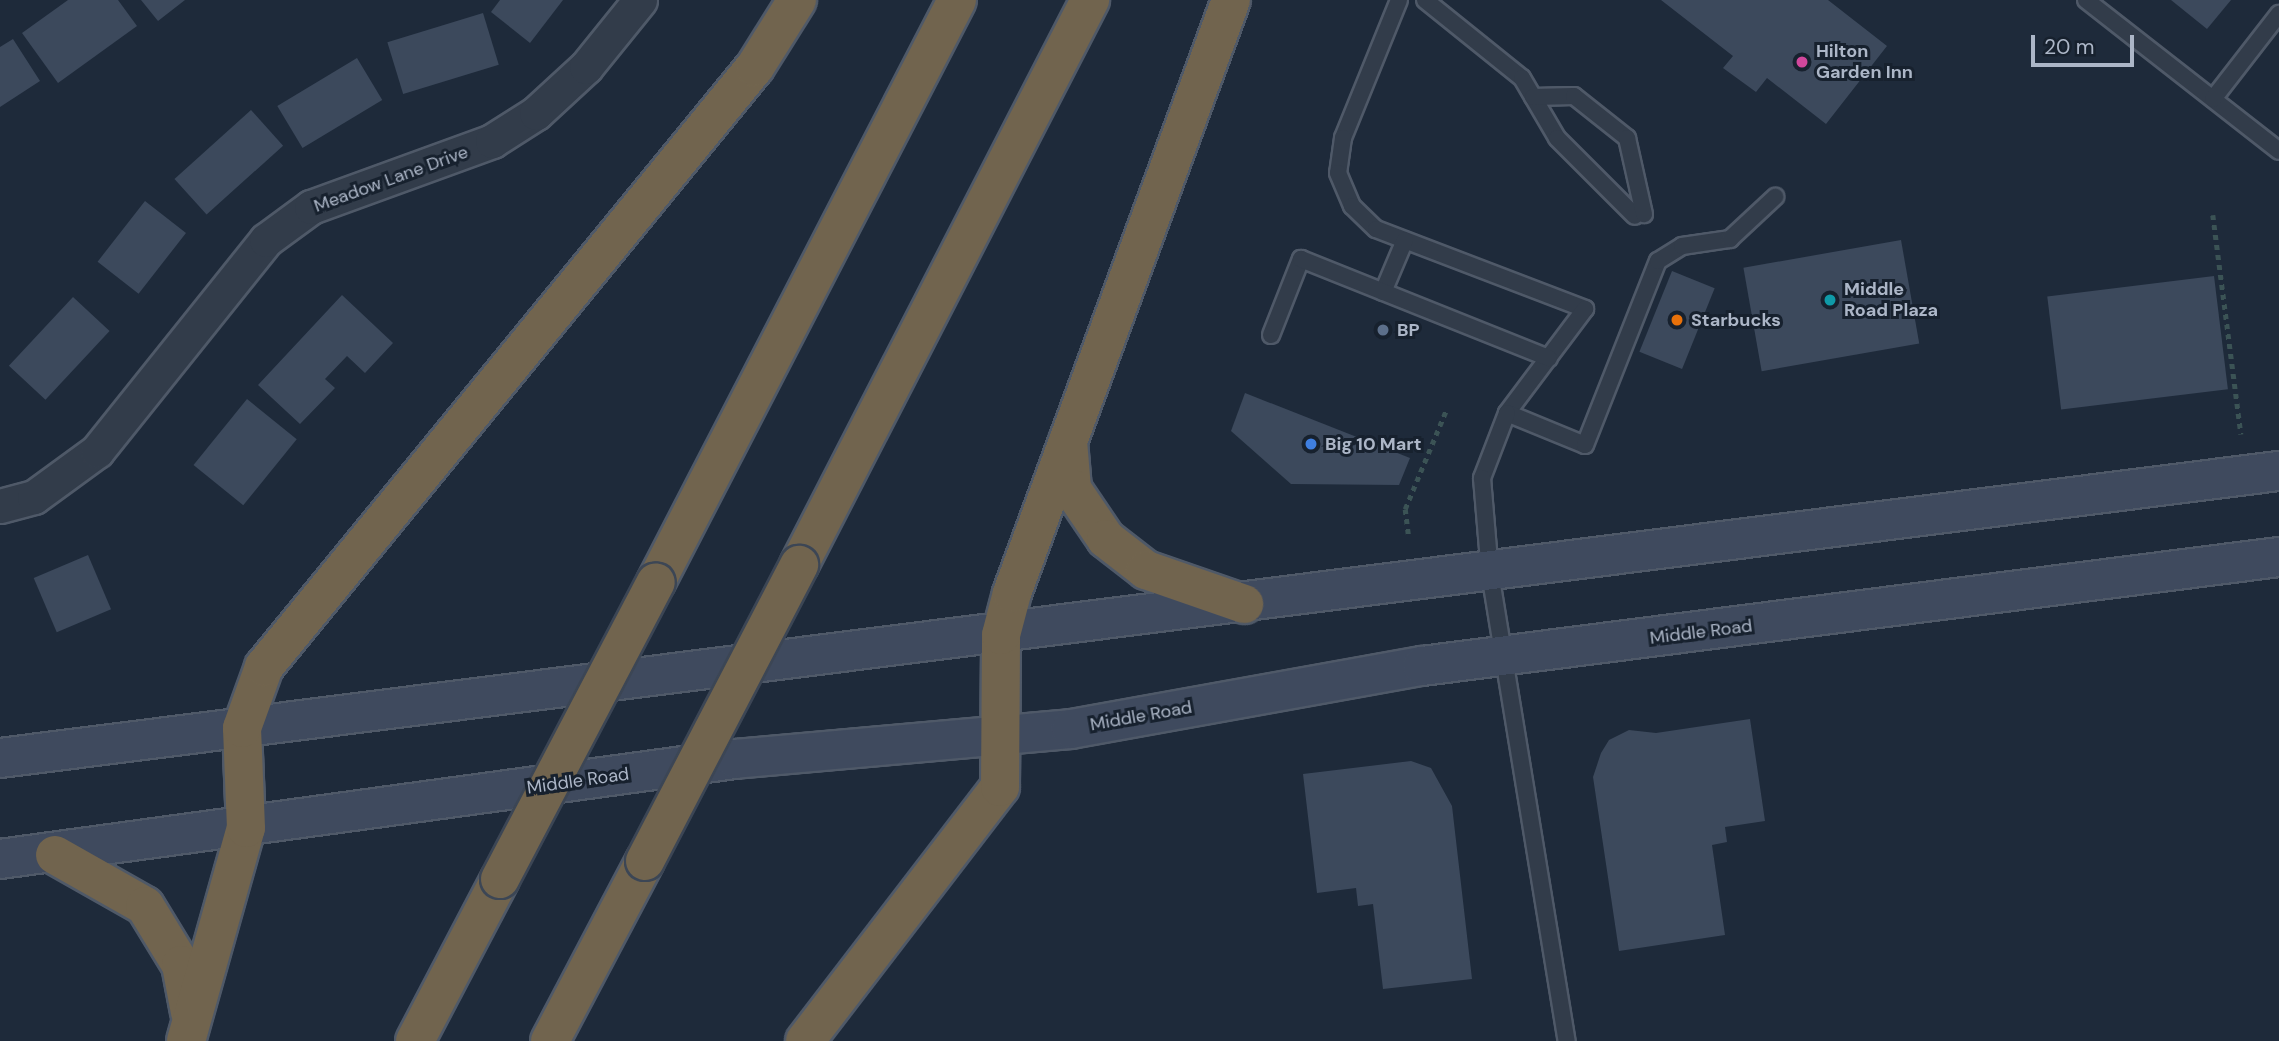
<!DOCTYPE html>
<style>
body{margin:0}
#map{position:relative;width:2279px;height:1041px;overflow:hidden;background:#1e2a3a;font-family:"DM Sans",sans-serif}
div>[style]{position:absolute}
[style*='--x']{left:calc(var(--x)*1px);top:calc(var(--y)*1px);width:calc(var(--w)*1px);rotate:calc(var(--a)*1deg)}
.building>*{inset:0;background:#3c495c;transform-origin:0 0}
.path>*{height:4.5px;margin-top:-2.25px;transform-origin:0;background:repeating-linear-gradient(90deg,#3b5355 0 5px,transparent 0 10px)}
.roads{filter:drop-shadow(2px 0 #4f5968) drop-shadow(-2px 0 #4f5968) drop-shadow(0 2px #4f5968) drop-shadow(0 -2px #4f5968)}
.lane>*{height:16px;margin:-8px;padding:0 8px;transform-origin:8px;border-radius:8px;background:#323c4a}
.street>*{height:33px;margin:-16.5px;padding:0 16.5px;transform-origin:16.5px;border-radius:16.5px;background:#323c4a}
.secondary>*{height:38px;margin:-19px;padding:0 19px;transform-origin:19px;border-radius:19px;background:#3f4a5e}
.highway>*{height:38px;margin:-19px;padding:0 19px;transform-origin:19px;border-radius:19px;background:#71644e}
.bridges{filter:drop-shadow(2px 0 #3c4655) drop-shadow(-2px 0 #3c4655) drop-shadow(0 2px #3c4655) drop-shadow(0 -2px #3c4655)}
.highway-bridge>*{height:38px;margin:-19px;padding:0 19px;transform-origin:19px;border-radius:19px;background:#71644e}
.dots>*{width:19px;height:19px;translate:-50% -50%;box-sizing:border-box;border:4px solid #17212e;border-radius:50%}
span{translate:-50% -50%;white-space:nowrap;text-align:center;line-height:1.15;-webkit-text-stroke:6px #17212e;paint-order:stroke}
.poi-label{font-size:18px;color:#acb6c7;font-weight:700}
.left{translate:0 -50%;text-align:left}
.street-label{font-size:18px;color:#acb6c7}
.scale{position:absolute;left:2031px;top:35px;width:103px;height:32px;box-sizing:border-box;border:4px solid #acb6c7;border-top:0;padding-left:9px;font-size:21px;line-height:24px;white-space:nowrap;color:#acb6c7;-webkit-text-stroke:5px #17212e;paint-order:stroke}
</style>
<div id="map">
<div class="building">
<i style="clip-path:polygon(68px 0,118px 0,137px 26px,58px 83px,22px 33px)"></i>
<i style="clip-path:polygon(141px 0,185px 0,158px 21px)"></i>
<i style="clip-path:polygon(500px 0,563px 0,530px 43px,491px 12px)"></i>
<i style="clip-path:polygon(1661px 0,1828px 0,1887px 46px,1826px 124px,1767px 78px,1756px 92px,1723px 68px,1733px 56px)"></i>
<i style="clip-path:polygon(2171px 0,2231px 0,2207px 29px)"></i>
<i style="left:483px;top:13px;width:54px;height:100px;rotate:73deg"></i>
<i style="clip-path:polygon(13px 39px,40px 81px,0 107px,0 47px)"></i>
<i style="left:357px;top:58px;width:49px;height:93px;rotate:59deg"></i>
<i style="left:251px;top:110px;width:48px;height:103px;rotate:48deg"></i>
<i style="left:145px;top:201px;width:52px;height:77px;rotate:38deg"></i>
<i style="left:1901px;top:240px;width:105px;height:160px;rotate:80deg"></i>
<i style="left:1672px;top:271px;width:46px;height:87px;rotate:22deg"></i>
<i style="left:2214px;top:276px;width:114px;height:168px;rotate:83deg"></i>
<i style="clip-path:polygon(342px 295px,393px 343px,365px 373px,347px 356px,325px 379px,335px 388px,300px 424px,258px 385px)"></i>
<i style="left:73px;top:297px;width:50px;height:94px;rotate:43deg"></i>
<i style="clip-path:polygon(1245px 393px,1410px 458px,1399px 485px,1291px 484px,1231px 431px)"></i>
<i style="left:247px;top:399px;width:64px;height:85px;rotate:39deg"></i>
<i style="left:88px;top:555px;width:59px;height:59px;rotate:67deg"></i>
<i style="clip-path:polygon(1750px 719px,1765px 821px,1725px 827px,1727px 842px,1712px 845px,1725px 935px,1619px 951px,1593px 777px,1601px 753px,1609px 740px,1629px 730px,1656px 733px)"></i>
<i style="clip-path:polygon(1411px 761px,1431px 768px,1452px 806px,1472px 979px,1383px 989px,1373px 904px,1358px 906px,1356px 888px,1317px 893px,1303px 774px)"></i>
</div>
<div class="path">
<i style="--x:2213;--y:215;--w:221;--a:82.7"></i>
<i style="--x:1408;--y:534;--w:25;--a:-97"></i>
<i style="--x:1405;--y:509;--w:109;--a:-67.4"></i>
</div>
<div class="roads">
<div class="lane">
<i style="--x:1399;--y:0;--w:149;--a:112.1"></i>
<i style="--x:1343;--y:138;--w:35;--a:98"></i>
<i style="--x:1338;--y:173;--w:36;--a:67"></i>
<i style="--x:1352;--y:206;--w:33;--a:44"></i>
<i style="--x:1376;--y:229;--w:224;--a:20.9"></i>
<i style="--x:1585;--y:309;--w:130;--a:126.9"></i>
<i style="--x:1507;--y:413;--w:84;--a:22.3"></i>
<i style="--x:1585;--y:445;--w:198;--a:-68.4"></i>
<i style="--x:1658;--y:261;--w:28;--a:-32"></i>
<i style="--x:1682;--y:246;--w:49;--a:-8.3"></i>
<i style="--x:1730;--y:239;--w:62;--a:-43"></i>
<i style="--x:1425;--y:0;--w:124;--a:38.8"></i>
<i style="--x:1522;--y:78;--w:69;--a:59.7"></i>
<i style="--x:1557;--y:138;--w:110;--a:45"></i>
<i style="--x:2086;--y:0;--w:245;--a:38"></i>
<i style="--x:1533;--y:97;--w:41;--a:-1.4"></i>
<i style="--x:1574;--y:96;--w:68;--a:38.4"></i>
<i style="--x:1627;--y:138;--w:78;--a:77.4"></i>
<i style="--x:2213;--y:99;--w:108;--a:-52.2"></i>
<i style="--x:1383;--y:292;--w:56;--a:-67.1"></i>
<i style="--x:1271;--y:335;--w:82;--a:-68.5"></i>
<i style="--x:1301;--y:259;--w:267;--a:21.8"></i>
<i style="--x:1507;--y:413;--w:70;--a:111"></i>
<i style="--x:1482;--y:478;--w:95;--a:85.2"></i>
<i style="--x:1490;--y:573;--w:474;--a:80.7"></i>
</div>
<div class="street">
<i style="--x:0;--y:506;--w:35;--a:-15"></i>
<i style="--x:34;--y:497;--w:78;--a:-36.1"></i>
<i style="--x:97;--y:451;--w:270;--a:-51.3"></i>
<i style="--x:266;--y:240;--w:56;--a:-36.3"></i>
<i style="--x:311;--y:207;--w:193;--a:-20"></i>
<i style="--x:492;--y:141;--w:52;--a:-32.5"></i>
<i style="--x:536;--y:113;--w:68;--a:-42.6"></i>
<i style="--x:586;--y:67;--w:86;--a:-51.1"></i>
</div>
<div class="secondary">
<i style="--x:0;--y:758;--w:2297;--a:-7.18"></i>
<i style="--x:0;--y:859;--w:742;--a:-7.75"></i>
<i style="--x:735;--y:759;--w:337;--a:-5.1"></i>
<i style="--x:1071;--y:729;--w:357;--a:-10.2"></i>
<i style="--x:1422;--y:666;--w:864;--a:-7.25"></i>
</div>
<div class="highway">
<i style="--x:1068;--y:441;--w:48;--a:85.2"></i>
<i style="--x:1072;--y:489;--w:60;--a:55.8"></i>
<i style="--x:1106;--y:539;--w:51;--a:37.8"></i>
<i style="--x:1146;--y:570;--w:104;--a:19.1"></i>
<i style="--x:799;--y:565;--w:636;--a:-62.75"></i>
<i style="--x:656;--y:582;--w:655;--a:-62.65"></i>
<i style="--x:55;--y:855;--w:103;--a:29.5"></i>
<i style="--x:145;--y:906;--w:69;--a:58.6"></i>
<i style="--x:181;--y:965;--w:48;--a:79.2"></i>
<i style="--x:186;--y:1041;--w:221;--a:-74.3"></i>
<i style="--x:246;--y:828;--w:100;--a:-92.3"></i>
<i style="--x:242;--y:728;--w:65;--a:-70.2"></i>
<i style="--x:264;--y:667;--w:775;--a:-50.71"></i>
<i style="--x:755;--y:67;--w:79;--a:-57.9"></i>
<i style="--x:415;--y:1041;--w:183;--a:-62.3"></i>
<i style="--x:550;--y:1041;--w:204;--a:-62.2"></i>
<i style="--x:805;--y:1041;--w:320;--a:-52.5"></i>
<i style="--x:1000;--y:787;--w:152;--a:-89.6"></i>
<i style="--x:1001;--y:635;--w:43;--a:-75.3"></i>
<i style="--x:1012;--y:593;--w:632;--a:-69.73"></i>
</div>
</div>
<div class="bridges">
<div class="highway-bridge">
<i style="--x:645;--y:861;--w:334;--a:-62.5"></i>
<i style="--x:500;--y:879;--w:335;--a:-62.3"></i>
</div>
</div>
<div class="dots">
<i style="left:1802px;top:62px;background:#d1479c"></i>
<i style="left:1830px;top:300px;background:#0f9aa8"></i>
<i style="left:1677px;top:320px;background:#e8710a"></i>
<i style="left:1383px;top:330px;background:#5c6f8a"></i>
<i style="left:1311px;top:444px;background:#3f7fe0"></i>
</div>
<div class="poi-label">
<span class="left" style="left:1816px;top:62px">Hilton<br>Garden Inn</span>
<span class="left" style="left:1844px;top:300px">Middle<br>Road Plaza</span>
<span class="left" style="left:1691px;top:320px">Starbucks</span>
<span class="left" style="left:1397px;top:330px">BP</span>
<span class="left" style="left:1325px;top:444px">Big 10 Mart</span>
</div>
<div class="street-label">
<span style="left:391px;top:179px;rotate:-20deg">Meadow Lane Drive</span>
<span style="left:1701px;top:632px;rotate:-7deg">Middle Road</span>
<span style="left:1141px;top:716px;rotate:-10deg">Middle Road</span>
<span style="left:578px;top:781px;rotate:-8deg">Middle Road</span>
</div>
<div class="scale">20 m</div>
</div>
